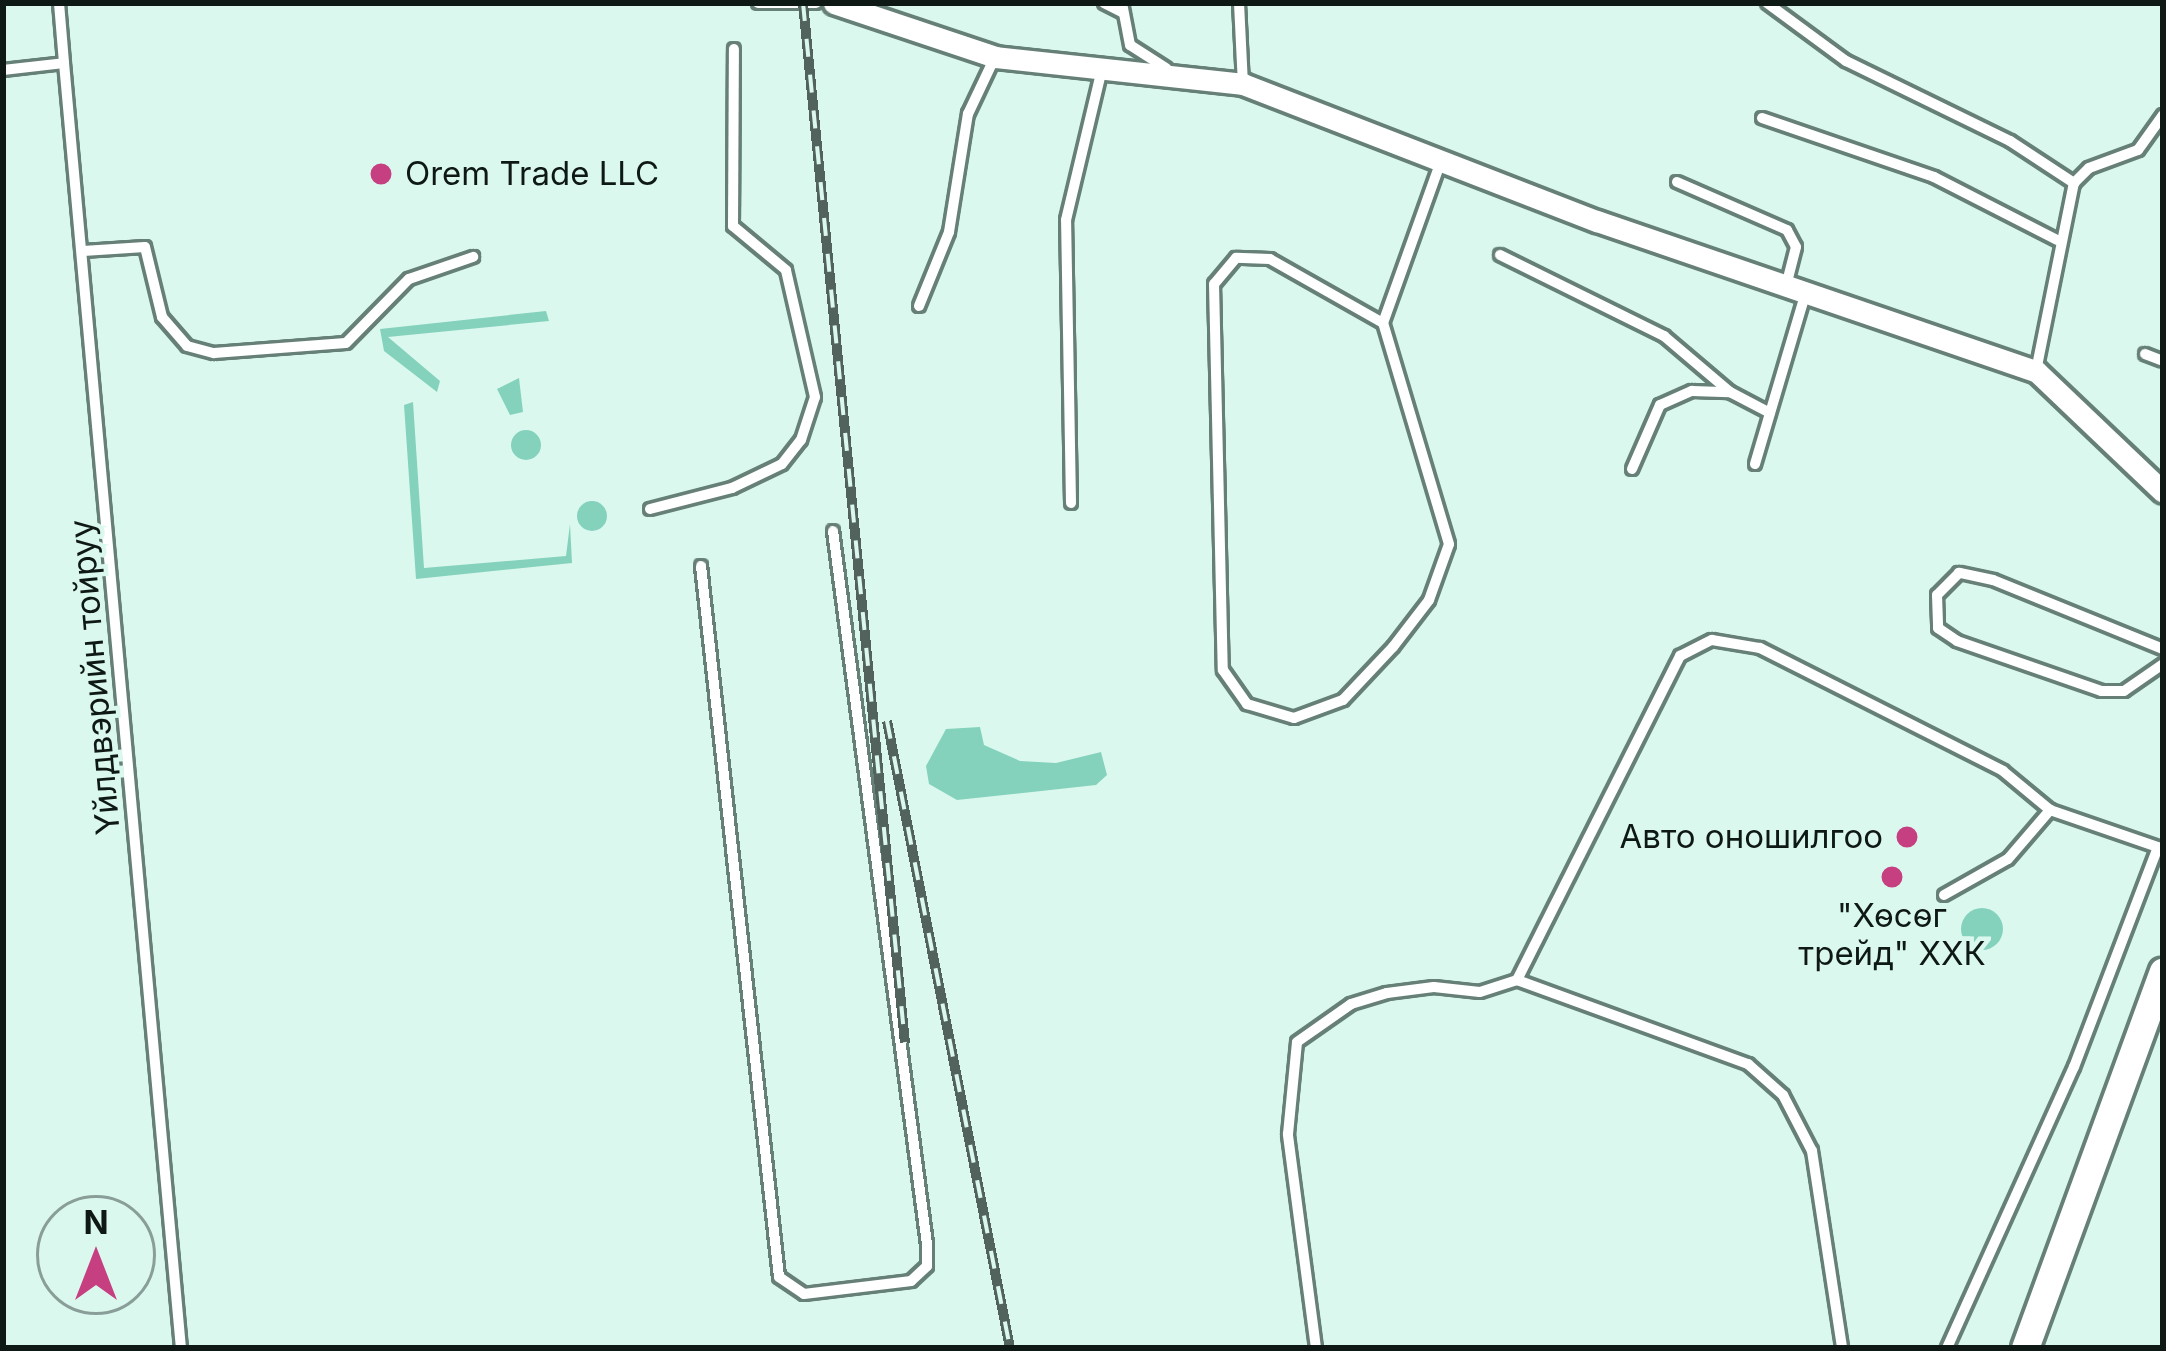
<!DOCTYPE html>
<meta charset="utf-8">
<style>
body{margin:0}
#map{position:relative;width:2166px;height:1351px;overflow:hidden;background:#dbf8ef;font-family:Inter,sans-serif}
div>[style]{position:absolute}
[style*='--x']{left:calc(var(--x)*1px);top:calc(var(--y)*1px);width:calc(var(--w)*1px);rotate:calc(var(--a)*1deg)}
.green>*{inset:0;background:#84d2bc}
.round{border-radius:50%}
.roads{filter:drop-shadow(3px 0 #668078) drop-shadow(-3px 0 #668078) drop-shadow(0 3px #668078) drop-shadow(0 -3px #668078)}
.lane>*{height:10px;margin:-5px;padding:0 5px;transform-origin:5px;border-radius:5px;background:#fff}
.street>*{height:21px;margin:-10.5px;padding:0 10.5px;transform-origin:10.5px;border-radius:10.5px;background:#fff}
.secondary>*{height:27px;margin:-13.5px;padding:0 13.5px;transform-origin:13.5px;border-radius:13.5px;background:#fff}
.rail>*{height:10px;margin-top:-5px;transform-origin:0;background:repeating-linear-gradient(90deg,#dbf8ef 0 18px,#52625d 0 36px);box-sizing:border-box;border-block:3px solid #52625d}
.dots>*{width:33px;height:33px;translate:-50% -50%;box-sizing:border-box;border:6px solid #dbf8ef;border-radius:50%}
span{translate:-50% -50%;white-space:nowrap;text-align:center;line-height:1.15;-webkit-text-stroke:9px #dbf8ef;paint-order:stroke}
.poi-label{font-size:33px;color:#0e1815}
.left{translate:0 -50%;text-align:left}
.right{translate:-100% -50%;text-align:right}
.street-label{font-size:33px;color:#0e1815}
.frame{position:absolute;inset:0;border:6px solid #0e1815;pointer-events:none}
.north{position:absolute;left:36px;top:1195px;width:120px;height:120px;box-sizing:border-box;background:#dbf8ef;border:3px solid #899e98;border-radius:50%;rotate:0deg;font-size:33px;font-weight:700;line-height:48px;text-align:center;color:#0e1815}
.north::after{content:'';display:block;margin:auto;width:42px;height:54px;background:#c64081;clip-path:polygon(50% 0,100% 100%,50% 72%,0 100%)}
</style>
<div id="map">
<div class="green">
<i style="clip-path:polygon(546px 311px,549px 321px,388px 337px,440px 381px,437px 392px,384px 351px,380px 329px)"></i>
<i style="clip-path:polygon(519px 378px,523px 412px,510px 415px,497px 389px)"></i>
<i style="clip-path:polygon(413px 402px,424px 568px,566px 556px,570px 524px,572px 563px,416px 579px,404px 405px)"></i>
<i class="round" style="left:511px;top:430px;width:30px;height:30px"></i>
<i class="round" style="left:577px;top:501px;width:30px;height:30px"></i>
<i style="clip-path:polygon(980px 727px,984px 745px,1020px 761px,1056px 763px,1101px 752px,1107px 775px,1096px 785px,957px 800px,929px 784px,926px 766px,946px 729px)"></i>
<i class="round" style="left:1961px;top:908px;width:42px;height:42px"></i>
</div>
<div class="roads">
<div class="lane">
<i style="--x:59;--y:3;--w:60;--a:85.2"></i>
<i style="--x:758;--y:3;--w:58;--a:0"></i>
<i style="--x:1104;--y:3;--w:20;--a:27"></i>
<i style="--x:1122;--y:3;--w:43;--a:79.2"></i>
<i style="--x:1130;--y:45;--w:43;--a:32.6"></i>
<i style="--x:1239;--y:3;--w:81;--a:87.2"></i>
<i style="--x:1767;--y:3;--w:98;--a:36.3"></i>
<i style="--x:1846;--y:61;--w:182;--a:26"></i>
<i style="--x:2010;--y:141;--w:77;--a:33.3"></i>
<i style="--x:3;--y:70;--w:61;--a:-6.5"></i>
<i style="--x:64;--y:63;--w:1290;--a:84.8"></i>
<i style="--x:1762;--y:118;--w:182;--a:18.9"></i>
<i style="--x:1934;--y:177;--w:138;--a:27.1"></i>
<i style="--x:1677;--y:182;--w:120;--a:23.6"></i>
<i style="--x:1787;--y:230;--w:19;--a:62"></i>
<i style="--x:1796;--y:247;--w:40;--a:104.4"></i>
<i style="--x:83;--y:251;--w:62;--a:-3.7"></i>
<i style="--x:145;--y:247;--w:72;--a:76.3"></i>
<i style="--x:162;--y:317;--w:38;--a:49"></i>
<i style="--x:187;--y:346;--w:28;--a:15"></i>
<i style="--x:214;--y:353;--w:132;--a:-4.3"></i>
<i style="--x:346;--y:343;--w:90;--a:-45.5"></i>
<i style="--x:409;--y:279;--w:68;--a:-19"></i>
<i style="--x:1500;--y:255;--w:183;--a:26.3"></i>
<i style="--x:1664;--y:336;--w:87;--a:40.3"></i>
<i style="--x:919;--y:306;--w:80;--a:-67.9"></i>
<i style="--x:949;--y:232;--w:120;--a:-80.9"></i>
<i style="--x:968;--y:114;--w:63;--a:-64.7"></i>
<i style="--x:1383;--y:323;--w:130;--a:-150.5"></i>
<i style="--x:1270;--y:259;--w:34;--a:-178"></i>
<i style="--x:1236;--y:258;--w:34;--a:130"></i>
<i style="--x:1214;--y:284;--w:386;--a:88.7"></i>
<i style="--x:1223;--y:670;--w:42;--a:54.8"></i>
<i style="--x:1247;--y:704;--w:49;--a:16.6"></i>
<i style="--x:1294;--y:718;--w:52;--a:-20.2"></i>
<i style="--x:1343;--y:700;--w:73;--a:-46.7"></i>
<i style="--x:1393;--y:647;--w:59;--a:-52.5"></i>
<i style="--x:1429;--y:600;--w:59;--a:-70.3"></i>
<i style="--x:1449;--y:544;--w:231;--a:-106.6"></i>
<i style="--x:1383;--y:323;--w:172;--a:-70.3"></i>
<i style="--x:2145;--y:354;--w:19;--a:21"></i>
<i style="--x:2036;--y:371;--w:192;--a:-78.6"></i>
<i style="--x:2074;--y:183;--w:21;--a:-45"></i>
<i style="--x:2089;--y:168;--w:52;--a:-20.2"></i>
<i style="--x:2138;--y:150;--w:43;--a:-54.5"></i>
<i style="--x:1755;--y:464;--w:179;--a:-73.5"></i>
<i style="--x:1632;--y:469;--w:70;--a:-66.4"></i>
<i style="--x:1660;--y:405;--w:35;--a:-24"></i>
<i style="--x:1692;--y:391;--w:38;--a:2"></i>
<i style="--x:1730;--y:392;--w:45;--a:27.7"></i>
<i style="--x:1071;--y:503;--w:283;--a:-91"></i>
<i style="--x:1066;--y:220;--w:151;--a:-76.6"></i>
<i style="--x:650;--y:509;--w:85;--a:-14.4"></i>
<i style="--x:732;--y:488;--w:55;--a:-25.6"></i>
<i style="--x:782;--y:464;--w:31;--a:-52"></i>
<i style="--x:801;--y:440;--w:45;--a:-72"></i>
<i style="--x:815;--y:397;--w:130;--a:-102.9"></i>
<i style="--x:786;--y:270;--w:69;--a:-140.3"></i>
<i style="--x:733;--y:226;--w:177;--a:-89.7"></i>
<i style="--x:701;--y:566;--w:715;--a:83.74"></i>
<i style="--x:779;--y:1277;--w:30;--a:34"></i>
<i style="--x:804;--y:1294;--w:108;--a:-6.9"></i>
<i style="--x:911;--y:1281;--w:22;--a:-43"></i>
<i style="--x:927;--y:1266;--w:22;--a:-90"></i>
<i style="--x:927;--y:1244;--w:719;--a:-97.51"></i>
<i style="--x:2163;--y:649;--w:183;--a:-157.9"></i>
<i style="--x:1993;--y:580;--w:35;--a:-168"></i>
<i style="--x:1959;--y:573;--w:31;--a:135"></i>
<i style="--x:1937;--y:595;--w:33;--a:88"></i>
<i style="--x:1938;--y:628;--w:23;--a:34"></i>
<i style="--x:1957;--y:641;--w:152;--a:19.1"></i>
<i style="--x:2101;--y:691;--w:23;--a:0"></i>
<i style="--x:2124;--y:691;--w:47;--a:-34.7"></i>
<i style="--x:1944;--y:895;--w:73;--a:-29.4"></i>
<i style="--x:2008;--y:859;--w:65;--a:-49.4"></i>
<i style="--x:1517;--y:980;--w:246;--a:20"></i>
<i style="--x:1748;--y:1064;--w:47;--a:41.5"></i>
<i style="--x:1783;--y:1095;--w:63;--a:62.6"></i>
<i style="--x:1812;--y:1151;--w:199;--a:81.3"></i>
<i style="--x:1316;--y:1348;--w:216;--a:-97.5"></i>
<i style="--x:1288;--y:1134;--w:92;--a:-84.4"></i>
<i style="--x:1297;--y:1042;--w:66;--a:-35.1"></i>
<i style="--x:1351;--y:1004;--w:38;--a:-17"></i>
<i style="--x:1387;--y:993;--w:47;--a:-7.3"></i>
<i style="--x:1434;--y:987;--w:46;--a:6.2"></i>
<i style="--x:1480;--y:992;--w:39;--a:-18"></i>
<i style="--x:1517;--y:980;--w:363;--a:-63.3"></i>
<i style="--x:1680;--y:656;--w:36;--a:-27"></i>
<i style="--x:1712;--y:640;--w:49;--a:9.5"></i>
<i style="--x:1760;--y:648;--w:272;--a:26.8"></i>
<i style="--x:2003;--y:771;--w:61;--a:39.7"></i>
<i style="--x:2050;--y:810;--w:120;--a:19"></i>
<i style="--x:1947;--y:1348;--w:308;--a:-65.7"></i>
<i style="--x:2074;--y:1067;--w:235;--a:-69.1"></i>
</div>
<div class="street">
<i style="--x:834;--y:3;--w:170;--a:18.5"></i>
<i style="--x:995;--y:57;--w:249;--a:6.2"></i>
<i style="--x:1243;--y:84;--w:380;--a:21.2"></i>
<i style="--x:1597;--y:221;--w:464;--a:18.9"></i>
<i style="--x:2036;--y:371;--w:175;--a:43.6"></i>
</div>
<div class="secondary">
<i style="--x:2025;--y:1348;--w:401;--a:-69.9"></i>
</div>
</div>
<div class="rail">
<i style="--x:803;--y:3;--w:1045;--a:84.4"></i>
<i style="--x:887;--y:721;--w:639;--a:78.9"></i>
</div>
<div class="dots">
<i style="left:381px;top:174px;background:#c64081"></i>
<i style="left:1907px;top:837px;background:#c64081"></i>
<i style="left:1892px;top:877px;background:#c64081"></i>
</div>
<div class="poi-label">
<span class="left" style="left:405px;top:174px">Orem Trade LLC</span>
<span class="right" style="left:1883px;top:837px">Авто оношилгоо</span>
<span style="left:1892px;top:935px">"Хөсөг<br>трейд" ХХК</span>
</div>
<div class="street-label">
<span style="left:95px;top:677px;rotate:-95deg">Үйлдвэрийн тойруу</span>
</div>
<div class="frame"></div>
<div class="north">N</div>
</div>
